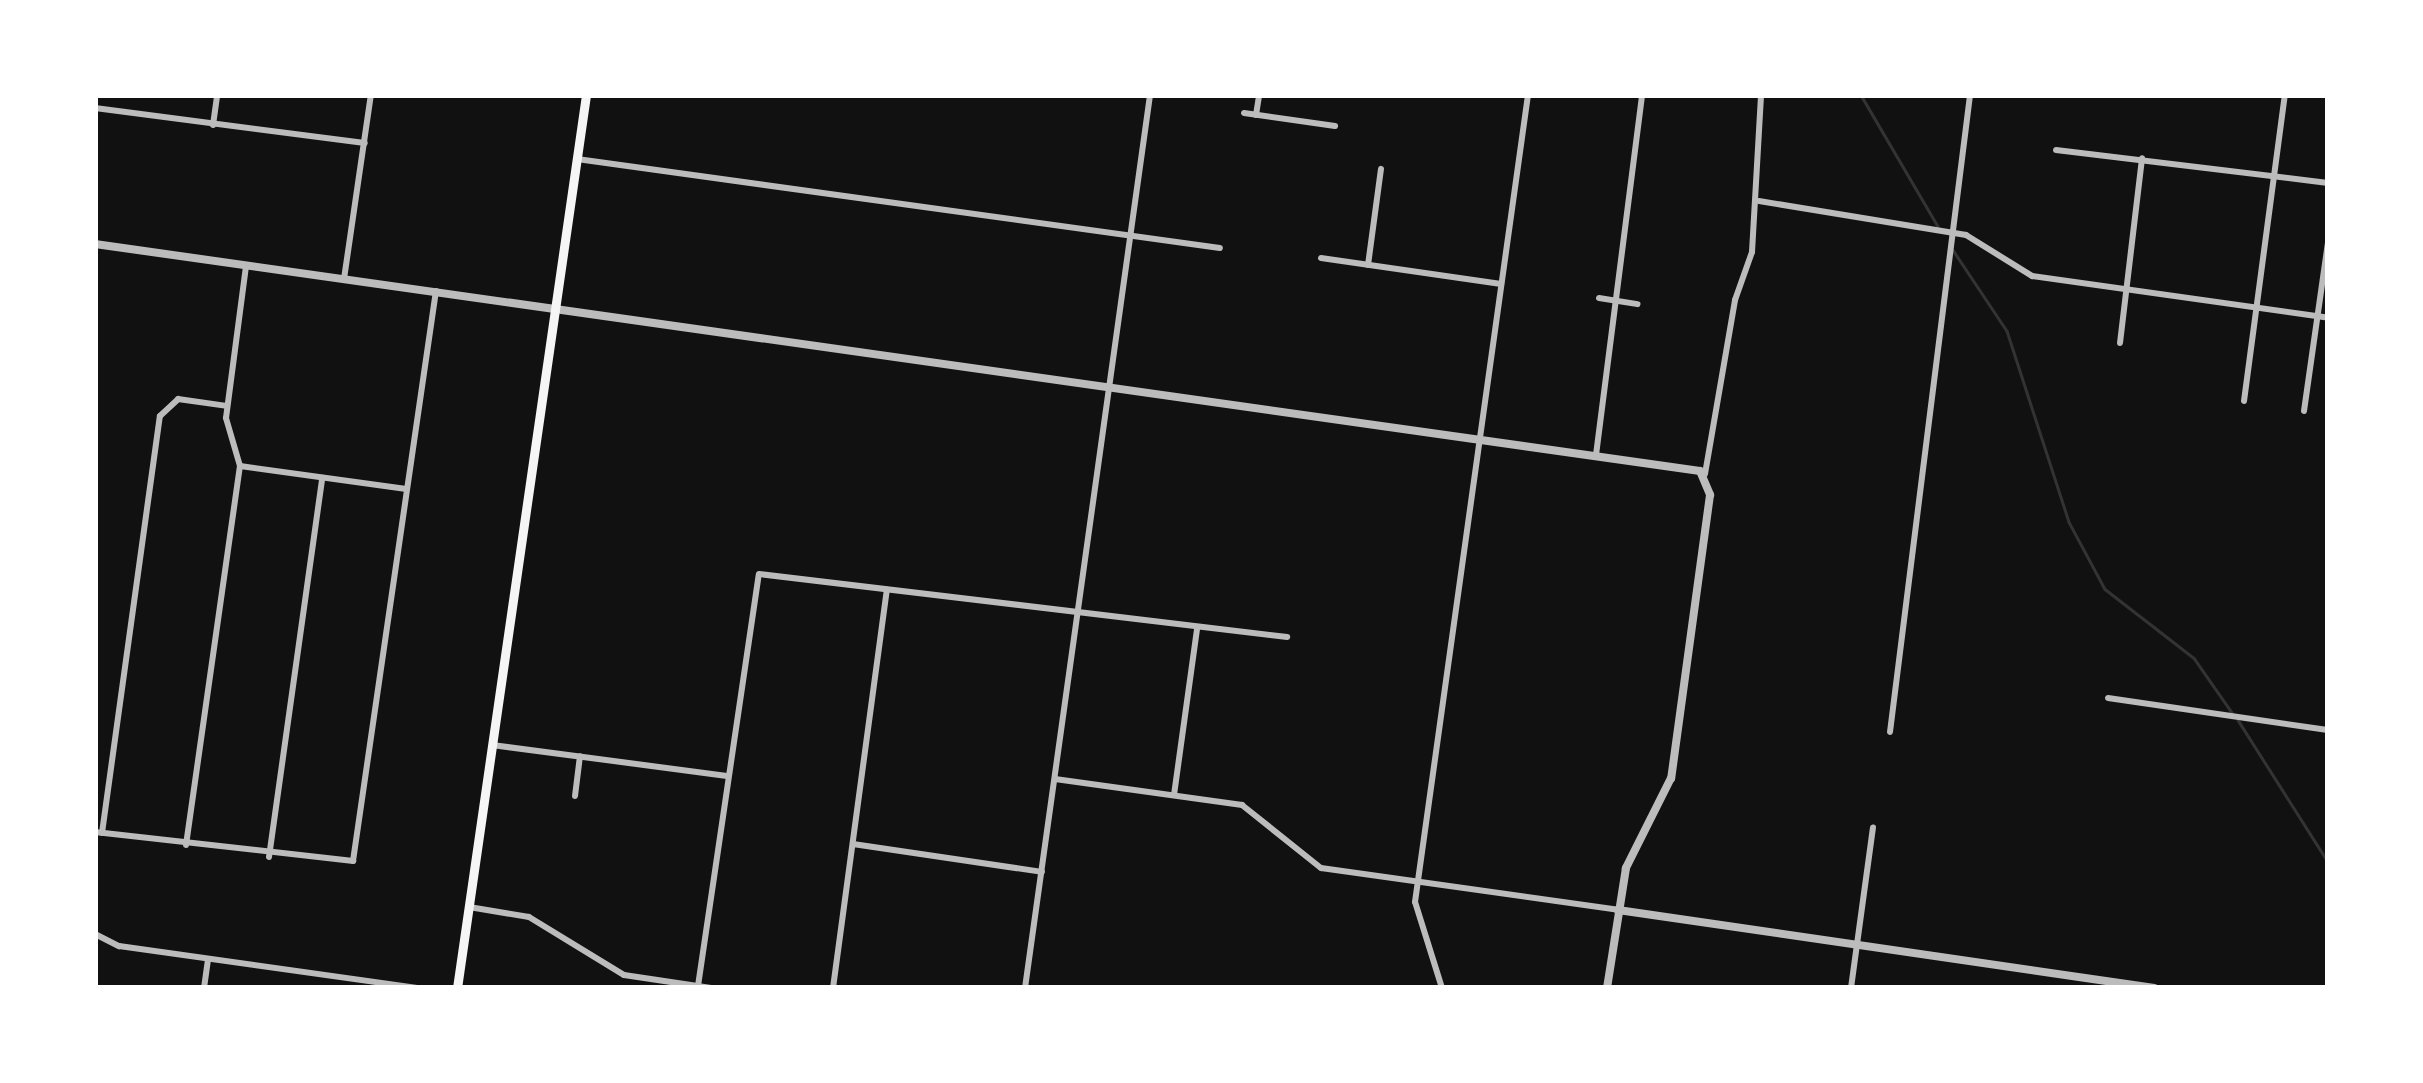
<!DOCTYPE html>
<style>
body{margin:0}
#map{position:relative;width:2423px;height:1083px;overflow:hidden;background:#111;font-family:"Work Sans",sans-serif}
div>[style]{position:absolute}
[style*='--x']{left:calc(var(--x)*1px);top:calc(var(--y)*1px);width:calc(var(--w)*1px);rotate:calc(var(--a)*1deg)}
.stream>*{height:2.5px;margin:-1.25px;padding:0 1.25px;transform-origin:1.25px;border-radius:1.25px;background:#333}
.minor>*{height:6px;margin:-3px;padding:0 3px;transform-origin:3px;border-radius:3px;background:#bcbcbc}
.tertiary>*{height:8px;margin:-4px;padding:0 4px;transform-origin:4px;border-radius:4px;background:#bcbcbc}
.secondary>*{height:9px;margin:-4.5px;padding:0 4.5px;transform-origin:4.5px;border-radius:4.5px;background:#f5f5f5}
span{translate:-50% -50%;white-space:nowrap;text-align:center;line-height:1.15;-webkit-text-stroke:9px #fff;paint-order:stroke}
.frame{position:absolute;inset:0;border:98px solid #fff;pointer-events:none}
</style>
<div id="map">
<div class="stream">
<i style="--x:1861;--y:95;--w:152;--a:59.6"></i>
<i style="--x:1953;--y:250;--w:97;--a:56.3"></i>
<i style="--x:2007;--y:331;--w:201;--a:72"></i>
<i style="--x:2069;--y:522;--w:76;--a:61.8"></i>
<i style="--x:2105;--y:589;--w:113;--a:37.8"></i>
<i style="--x:2194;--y:658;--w:68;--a:55.1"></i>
<i style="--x:2238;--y:720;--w:168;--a:57.6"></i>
</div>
<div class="minor">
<i style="--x:95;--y:108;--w:272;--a:7.4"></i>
<i style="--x:1244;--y:113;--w:92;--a:8.1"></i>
<i style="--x:1256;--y:115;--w:20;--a:-81"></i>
<i style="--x:213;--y:125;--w:30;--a:-82"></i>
<i style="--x:2056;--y:150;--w:274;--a:6.9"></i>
<i style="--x:577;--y:159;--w:649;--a:7.88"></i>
<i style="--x:1759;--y:201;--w:210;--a:9.3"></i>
<i style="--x:1966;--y:235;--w:78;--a:31.8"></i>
<i style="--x:2032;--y:276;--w:296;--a:8"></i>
<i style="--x:1321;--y:258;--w:182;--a:8.2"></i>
<i style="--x:1368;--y:265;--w:97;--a:-82.3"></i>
<i style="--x:344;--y:279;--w:186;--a:-81.7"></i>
<i style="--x:1599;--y:298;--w:39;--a:9"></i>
<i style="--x:2120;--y:343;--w:186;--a:-83.2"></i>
<i style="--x:2244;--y:401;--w:309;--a:-82.4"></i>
<i style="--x:2304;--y:411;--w:171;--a:-81.9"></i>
<i style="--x:1596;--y:455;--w:363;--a:-82.7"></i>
<i style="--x:240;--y:466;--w:168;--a:7.9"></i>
<i style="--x:1705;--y:474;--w:177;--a:-80.2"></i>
<i style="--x:1735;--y:300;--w:51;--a:-70.5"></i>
<i style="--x:1752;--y:252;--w:157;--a:-86.7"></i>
<i style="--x:2108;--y:698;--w:222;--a:8.3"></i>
<i style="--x:1890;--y:732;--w:642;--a:-82.84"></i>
<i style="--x:492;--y:745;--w:237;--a:7.5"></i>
<i style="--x:1055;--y:779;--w:189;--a:7.9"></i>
<i style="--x:1242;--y:805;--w:101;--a:38.6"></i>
<i style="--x:1321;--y:868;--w:300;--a:8"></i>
<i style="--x:1174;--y:795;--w:168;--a:-82.1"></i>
<i style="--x:575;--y:796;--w:40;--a:-82.9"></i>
<i style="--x:95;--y:832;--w:260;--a:6.4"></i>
<i style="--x:353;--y:861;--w:576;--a:-81.72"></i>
<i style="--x:102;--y:833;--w:421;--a:-82.1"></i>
<i style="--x:160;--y:416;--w:25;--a:-43"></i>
<i style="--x:178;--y:399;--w:49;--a:8.1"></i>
<i style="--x:853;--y:844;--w:191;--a:8.4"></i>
<i style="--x:186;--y:845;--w:383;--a:-81.9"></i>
<i style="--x:240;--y:466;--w:50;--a:-106.3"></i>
<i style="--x:226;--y:418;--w:153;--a:-82.5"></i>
<i style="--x:269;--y:857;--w:383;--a:-82"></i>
<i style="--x:469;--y:907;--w:61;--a:9.5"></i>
<i style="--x:529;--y:917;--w:111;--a:31.4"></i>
<i style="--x:624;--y:975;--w:88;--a:8.5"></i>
<i style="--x:95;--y:934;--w:27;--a:27"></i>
<i style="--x:119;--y:946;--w:301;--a:8"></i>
<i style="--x:698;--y:986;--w:416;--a:-81.6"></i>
<i style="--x:759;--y:574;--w:532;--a:6.8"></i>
<i style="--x:204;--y:988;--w:28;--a:-82"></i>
<i style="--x:833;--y:988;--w:402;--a:-82.3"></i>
<i style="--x:1025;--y:988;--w:902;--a:-82.03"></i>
<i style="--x:1442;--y:988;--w:90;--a:-107.4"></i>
<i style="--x:1415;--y:902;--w:815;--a:-82.03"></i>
<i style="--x:1851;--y:988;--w:162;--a:-82.2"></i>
</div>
<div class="tertiary">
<i style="--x:95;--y:244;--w:1621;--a:8.05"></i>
<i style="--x:1700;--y:471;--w:26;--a:67"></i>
<i style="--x:1710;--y:495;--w:286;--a:97.8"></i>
<i style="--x:1671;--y:778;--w:101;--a:116.6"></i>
<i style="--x:1626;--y:868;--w:121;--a:99"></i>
<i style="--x:1618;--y:910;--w:542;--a:8.28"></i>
</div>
<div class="secondary">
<i style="--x:457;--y:988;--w:902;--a:-81.78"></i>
</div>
<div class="frame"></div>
</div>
